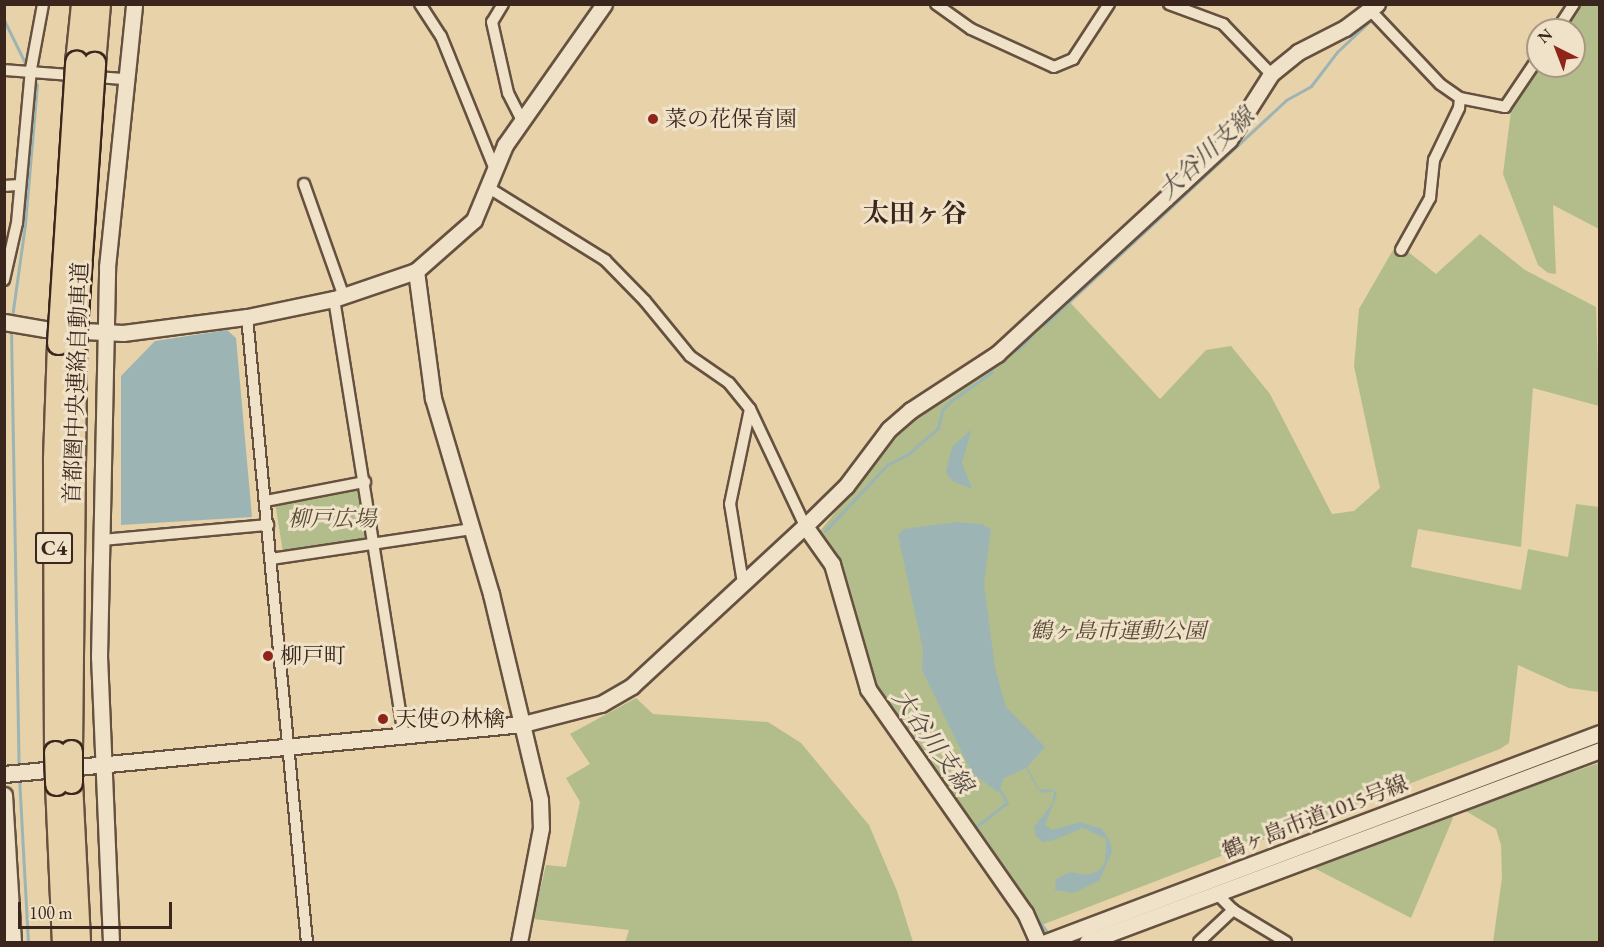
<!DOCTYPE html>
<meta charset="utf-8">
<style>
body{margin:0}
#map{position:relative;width:1604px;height:947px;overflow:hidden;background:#e8d2aa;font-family:"EB Garamond","Noto Serif JP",serif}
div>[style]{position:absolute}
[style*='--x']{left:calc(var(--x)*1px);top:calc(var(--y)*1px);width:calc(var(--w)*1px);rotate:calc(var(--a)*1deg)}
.green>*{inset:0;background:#b2bd8b;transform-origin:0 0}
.water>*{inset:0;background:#9cb5b4}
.stream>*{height:3px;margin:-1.5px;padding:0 1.5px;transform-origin:1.5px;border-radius:1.5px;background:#9cb5b4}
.roads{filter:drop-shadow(2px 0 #665140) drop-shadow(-2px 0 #665140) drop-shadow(0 2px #665140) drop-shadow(0 -2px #665140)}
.street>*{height:10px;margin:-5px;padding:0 5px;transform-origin:5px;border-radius:5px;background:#f0e2c8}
.secondary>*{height:15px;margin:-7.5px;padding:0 7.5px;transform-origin:7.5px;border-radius:7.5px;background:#f0e2c8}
.highway>*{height:21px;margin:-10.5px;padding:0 10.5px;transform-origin:10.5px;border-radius:10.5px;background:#e8d2aa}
.bridges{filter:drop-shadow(2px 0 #3a261c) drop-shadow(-2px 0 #3a261c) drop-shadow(0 2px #3a261c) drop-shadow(0 -2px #3a261c)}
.highway-bridge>*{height:21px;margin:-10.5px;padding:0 10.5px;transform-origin:10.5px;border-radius:10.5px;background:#e8d2aa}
.dots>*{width:16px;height:16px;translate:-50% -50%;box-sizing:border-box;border:3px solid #f0e2c8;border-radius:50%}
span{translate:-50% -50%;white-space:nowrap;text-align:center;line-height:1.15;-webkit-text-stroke:6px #f0e2c8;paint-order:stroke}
.shield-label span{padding:2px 4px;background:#f0e2c8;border:2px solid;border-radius:4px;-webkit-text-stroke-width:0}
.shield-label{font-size:21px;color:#3a261c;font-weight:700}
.poi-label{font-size:22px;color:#3a261c}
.left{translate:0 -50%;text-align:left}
.street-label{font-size:22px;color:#3a261c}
.park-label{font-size:22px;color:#584c38;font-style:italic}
.water-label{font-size:24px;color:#524a42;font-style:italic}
.quarter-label{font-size:26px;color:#3a261c;font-weight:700}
.frame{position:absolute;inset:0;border:6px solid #3a261c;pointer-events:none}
.north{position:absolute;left:1526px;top:18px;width:60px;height:60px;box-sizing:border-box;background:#f0e2c8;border:2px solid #a79783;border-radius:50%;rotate:318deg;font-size:16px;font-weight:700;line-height:24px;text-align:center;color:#3a261c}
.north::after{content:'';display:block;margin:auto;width:21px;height:27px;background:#8f2418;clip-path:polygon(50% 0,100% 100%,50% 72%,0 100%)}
.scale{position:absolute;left:18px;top:902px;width:154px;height:27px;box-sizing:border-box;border:3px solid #3a261c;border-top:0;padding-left:8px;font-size:18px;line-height:21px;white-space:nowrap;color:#3a261c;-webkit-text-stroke:4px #f0e2c8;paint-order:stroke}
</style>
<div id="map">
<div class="green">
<i style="clip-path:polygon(1580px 5px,1599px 5px,1599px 229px,1553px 205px,1556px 274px,1548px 273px,1538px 265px,1503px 174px,1511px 111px,1539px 66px,1574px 66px,1574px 30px,1562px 30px)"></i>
<i style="clip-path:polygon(1480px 234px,1525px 270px,1596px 307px,1599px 406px,1533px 388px,1521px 547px,1418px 529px,1411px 567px,1521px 590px,1528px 549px,1568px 557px,1576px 504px,1599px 507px,1599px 692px,1569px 688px,1518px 665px,1509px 743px,1500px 749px,1039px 926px,865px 678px,820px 531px,913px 417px,1066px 298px,1160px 399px,1206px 350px,1231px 346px,1270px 394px,1332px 514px,1354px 511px,1380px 488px,1354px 366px,1359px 309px,1397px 243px,1436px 274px)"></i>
<i style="left:360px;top:489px;width:51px;height:86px;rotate:81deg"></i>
<i style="clip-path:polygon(636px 698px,653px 714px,768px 722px,801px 743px,869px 825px,897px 891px,913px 942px,625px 942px,629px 930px,533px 919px,546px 865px,566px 867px,580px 802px,566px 778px,590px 764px,570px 734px)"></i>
<i style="clip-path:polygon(1599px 763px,1599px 942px,1493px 942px,1502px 878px,1501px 845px,1496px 829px,1464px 810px)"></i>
<i style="clip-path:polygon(1451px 814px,1453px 818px,1411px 918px,1314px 868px)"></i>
</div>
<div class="water">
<i style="clip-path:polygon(227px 330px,236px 338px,252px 517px,121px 525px,121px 376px,155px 341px)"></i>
<i style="clip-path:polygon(972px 429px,962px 463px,972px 489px,952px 481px,946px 472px,952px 447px)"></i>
<i style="clip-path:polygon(956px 522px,982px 524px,991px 529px,984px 583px,995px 668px,1006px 707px,1045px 747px,1027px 767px,1039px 789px,1055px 790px,1057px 795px,1045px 825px,1052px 830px,1080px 822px,1102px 829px,1110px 841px,1112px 852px,1099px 881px,1073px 893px,1055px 890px,1056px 879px,1070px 872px,1087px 875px,1098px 871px,1105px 863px,1106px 839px,1083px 828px,1054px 840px,1043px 842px,1036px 836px,1034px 827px,1052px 804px,1054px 791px,1044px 793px,1038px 790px,1026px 768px,1004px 778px,999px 793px,972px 773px,922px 670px,923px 650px,898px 535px,904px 529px)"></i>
</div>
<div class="stream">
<i style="--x:1380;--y:11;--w:10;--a:-45"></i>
<i style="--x:4;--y:20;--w:55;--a:63.9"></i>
<i style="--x:12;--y:317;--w:94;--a:-82"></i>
<i style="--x:25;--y:224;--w:140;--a:-85.1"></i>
<i style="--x:37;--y:85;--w:6;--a:-121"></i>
<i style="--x:1044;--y:325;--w:330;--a:-42.9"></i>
<i style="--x:1286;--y:100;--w:29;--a:-29"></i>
<i style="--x:1311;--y:86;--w:43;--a:-52.6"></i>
<i style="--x:1337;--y:52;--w:50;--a:-43.4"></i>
<i style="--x:11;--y:330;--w:437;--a:89"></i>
<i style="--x:1017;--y:350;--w:18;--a:-43"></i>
<i style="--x:825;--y:531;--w:91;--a:-46.8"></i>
<i style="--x:887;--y:465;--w:22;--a:-27"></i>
<i style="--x:907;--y:455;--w:41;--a:-41.1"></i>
<i style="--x:938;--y:428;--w:18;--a:-77"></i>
<i style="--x:942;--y:410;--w:13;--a:-45"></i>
<i style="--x:951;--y:401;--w:50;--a:-35.3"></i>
<i style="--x:19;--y:777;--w:165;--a:86.9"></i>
<i style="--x:966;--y:816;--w:21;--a:55"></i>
<i style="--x:974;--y:828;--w:41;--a:-37.1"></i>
<i style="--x:1007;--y:803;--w:13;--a:-119"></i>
<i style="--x:1031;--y:910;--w:32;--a:54"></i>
</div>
<div class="roads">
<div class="street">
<i style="--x:420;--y:4;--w:38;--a:57"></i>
<i style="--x:441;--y:36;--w:141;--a:68"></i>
<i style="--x:503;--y:4;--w:21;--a:121"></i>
<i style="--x:492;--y:22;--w:73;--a:77.3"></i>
<i style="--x:508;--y:93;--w:30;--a:63"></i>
<i style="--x:936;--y:4;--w:43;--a:35.5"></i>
<i style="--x:971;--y:29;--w:91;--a:24.6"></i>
<i style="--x:1054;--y:67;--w:21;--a:-23"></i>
<i style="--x:1073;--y:59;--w:66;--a:-56.8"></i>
<i style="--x:1169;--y:4;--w:58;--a:20.3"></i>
<i style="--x:1223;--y:24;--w:69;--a:46.2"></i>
<i style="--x:1371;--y:11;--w:100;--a:46.6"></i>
<i style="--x:1440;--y:84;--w:24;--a:35"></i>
<i style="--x:1460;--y:98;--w:46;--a:11.3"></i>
<i style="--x:1505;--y:107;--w:59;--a:-56"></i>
<i style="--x:1557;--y:30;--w:31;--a:-57"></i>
<i style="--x:4;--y:70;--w:121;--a:4.3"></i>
<i style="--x:304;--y:184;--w:120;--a:70.5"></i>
<i style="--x:4;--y:186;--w:16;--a:-4"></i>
<i style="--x:489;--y:188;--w:137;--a:31.8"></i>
<i style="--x:605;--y:260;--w:57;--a:45.7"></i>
<i style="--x:645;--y:301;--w:71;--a:50.7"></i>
<i style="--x:690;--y:356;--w:47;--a:34.7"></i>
<i style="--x:729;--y:383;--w:33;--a:51"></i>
<i style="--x:750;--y:409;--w:129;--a:64.8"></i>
<i style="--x:1401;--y:250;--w:60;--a:-60.9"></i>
<i style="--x:1430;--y:198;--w:38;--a:-84"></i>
<i style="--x:1434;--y:160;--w:58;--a:-64.3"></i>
<i style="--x:1459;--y:108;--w:10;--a:-84"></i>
<i style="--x:4;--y:280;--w:58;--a:-77.2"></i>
<i style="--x:17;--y:223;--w:155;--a:-84.8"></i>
<i style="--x:31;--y:69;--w:66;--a:-79.5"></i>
<i style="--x:334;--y:299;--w:444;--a:80.9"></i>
<i style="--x:247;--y:317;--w:628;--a:84.52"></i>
<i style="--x:266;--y:501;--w:101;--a:-10.9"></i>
<i style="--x:102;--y:540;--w:167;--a:-5.2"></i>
<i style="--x:271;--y:559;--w:203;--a:-8.5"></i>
<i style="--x:743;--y:583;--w:80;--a:-99.3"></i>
<i style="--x:730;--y:504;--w:97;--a:-78.1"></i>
<i style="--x:1233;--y:910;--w:62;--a:31.1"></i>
<i style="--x:1199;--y:942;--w:47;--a:-43.3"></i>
<i style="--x:1233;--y:910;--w:24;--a:-135"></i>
</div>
<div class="secondary">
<i style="--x:416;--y:271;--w:128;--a:82.4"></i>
<i style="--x:433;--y:398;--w:204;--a:73.5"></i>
<i style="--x:491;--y:594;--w:212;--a:76.6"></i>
<i style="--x:540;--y:800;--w:28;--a:88"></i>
<i style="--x:541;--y:828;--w:116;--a:100.9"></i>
<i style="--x:4;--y:322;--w:42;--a:9.7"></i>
<i style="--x:45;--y:329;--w:78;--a:2.9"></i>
<i style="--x:123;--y:333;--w:125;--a:-7.4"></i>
<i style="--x:247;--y:317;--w:89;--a:-11.7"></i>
<i style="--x:334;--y:299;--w:87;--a:-18.9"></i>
<i style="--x:416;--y:271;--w:77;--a:-41.3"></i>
<i style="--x:474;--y:220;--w:81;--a:-67.5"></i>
<i style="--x:505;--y:145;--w:172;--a:-54.9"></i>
<i style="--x:805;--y:526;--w:47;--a:54.6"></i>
<i style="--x:832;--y:564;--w:130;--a:73.9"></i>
<i style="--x:868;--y:689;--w:274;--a:55"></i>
<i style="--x:1025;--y:913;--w:32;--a:66"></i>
<i style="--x:4;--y:774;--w:521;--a:-5.5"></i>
<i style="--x:523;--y:724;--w:81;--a:-14.4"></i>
<i style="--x:601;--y:704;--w:36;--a:-30"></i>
<i style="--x:632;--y:686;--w:236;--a:-42.8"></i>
<i style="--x:805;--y:526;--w:57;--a:-44.3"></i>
<i style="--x:846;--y:486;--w:71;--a:-53"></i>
<i style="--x:889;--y:429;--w:29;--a:-41"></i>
<i style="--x:911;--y:410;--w:103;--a:-33.1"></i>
<i style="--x:997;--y:354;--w:316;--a:-42.7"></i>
<i style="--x:1229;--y:140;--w:78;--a:-57.5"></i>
<i style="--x:1271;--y:74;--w:35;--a:-39"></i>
<i style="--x:1298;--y:52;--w:53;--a:-27.1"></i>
<i style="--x:1345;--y:28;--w:40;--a:-37"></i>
<i style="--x:4;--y:795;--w:147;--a:86.5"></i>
<i style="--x:111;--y:942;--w:285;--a:-92.4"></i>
<i style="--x:99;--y:657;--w:390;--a:-88.8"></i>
<i style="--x:107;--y:267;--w:264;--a:-84.1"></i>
<i style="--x:1046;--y:942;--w:592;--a:-20.67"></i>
<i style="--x:1087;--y:942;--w:548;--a:-20.52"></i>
</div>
<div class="highway">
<i style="--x:76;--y:62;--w:58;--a:-84.1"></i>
<i style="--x:94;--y:63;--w:59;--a:-85.2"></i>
<i style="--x:71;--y:751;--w:407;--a:-89.4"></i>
<i style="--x:55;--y:752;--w:294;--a:-90.2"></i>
<i style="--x:54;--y:458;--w:115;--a:-88"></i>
<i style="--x:71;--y:782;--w:160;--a:87.1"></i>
<i style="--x:56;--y:784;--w:158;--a:87.5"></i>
</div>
</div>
<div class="bridges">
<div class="highway-bridge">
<i style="--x:58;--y:343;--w:282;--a:-86.3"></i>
<i style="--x:75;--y:344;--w:282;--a:-86.1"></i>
<i style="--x:71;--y:751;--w:31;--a:90"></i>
<i style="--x:55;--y:752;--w:32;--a:88"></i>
</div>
</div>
<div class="dots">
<i style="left:653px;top:119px;background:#8f2418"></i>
<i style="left:268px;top:656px;background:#8f2418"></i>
<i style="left:383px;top:719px;background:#8f2418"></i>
</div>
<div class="shield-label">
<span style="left:54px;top:548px">C4</span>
</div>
<div class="poi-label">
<span class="left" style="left:665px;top:119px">菜の花保育園</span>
<span class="left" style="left:280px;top:656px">柳戸町</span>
<span class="left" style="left:395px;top:719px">天使の林檎</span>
</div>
<div class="street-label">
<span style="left:76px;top:383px;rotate:-88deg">首都圏中央連絡自動車道</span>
<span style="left:1315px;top:817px;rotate:-21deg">鶴ヶ島市道1015号線</span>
</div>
<div class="park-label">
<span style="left:332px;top:519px">柳戸広場</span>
<span style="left:1118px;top:631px">鶴ヶ島市運動公園</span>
</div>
<div class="water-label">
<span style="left:1206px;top:153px;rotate:-43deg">大谷川支線</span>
<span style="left:933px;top:741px;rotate:55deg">大谷川支線</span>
</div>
<div class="quarter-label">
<span style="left:915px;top:214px">太田ヶ谷</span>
</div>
<div class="frame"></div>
<div class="north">N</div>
<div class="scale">100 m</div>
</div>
